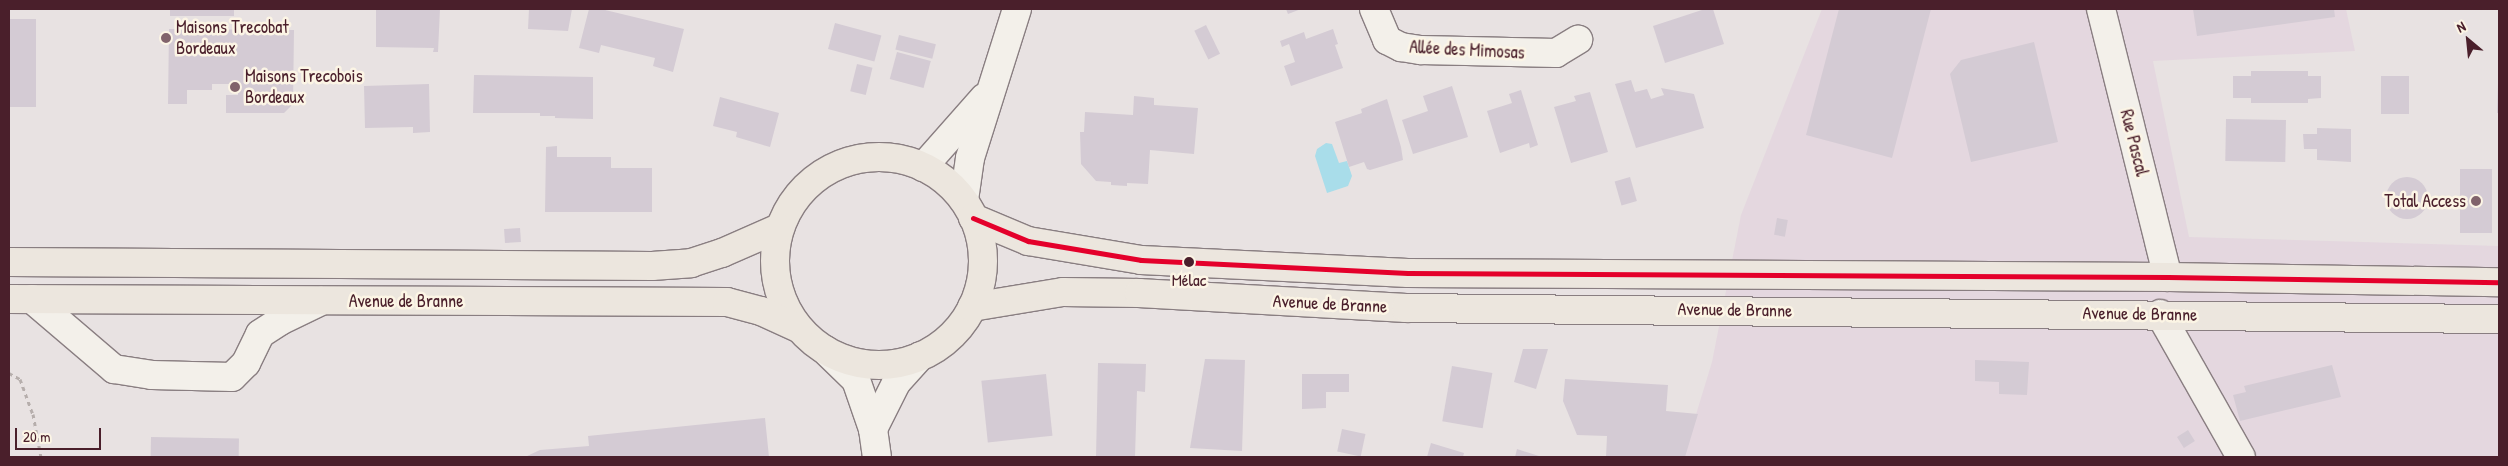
<!DOCTYPE html>
<meta charset="utf-8">
<style>
body{margin:0}
#map{position:relative;width:2508px;height:466px;overflow:hidden;background:#e8e2e2;font-family:"Patrick Hand",sans-serif}
div>[style]{position:absolute}
[style*='--x']{left:calc(var(--x)*1px);top:calc(var(--y)*1px);width:calc(var(--w)*1px);rotate:calc(var(--a)*1deg)}
.built>*{inset:0;background:#e4d7df}
.water>*{inset:0;background:#a9ddea}
.building>*{inset:0;background:#d4cbd4;transform-origin:0 0}
.round{border-radius:50%}
.path>*{height:3px;margin-top:-1.5px;transform-origin:0;background:repeating-linear-gradient(90deg,#b6aeac 0 4px,transparent 0 8px)}
.roads{filter:drop-shadow(1px 0 #897e81) drop-shadow(-1px 0 #897e81) drop-shadow(0 1px #897e81) drop-shadow(0 -1px #897e81)}
.minor>*{height:28px;margin:-14px;padding:0 14px;transform-origin:14px;border-radius:14px;background:#f3f0ea}
.major>*{height:28px;margin:-14px;padding:0 14px;transform-origin:14px;border-radius:14px;background:#ece6de}
.major>.ring{margin:-14px;padding:0;box-sizing:content-box;background:none;border:28px solid #ece6de;border-radius:50%}
.bus-1>*{height:5px;margin:-2.5px;padding:0 2.5px;transform-origin:2.5px;border-radius:2.5px;background:#e4002b}
.dots>*{width:14px;height:14px;translate:-50% -50%;box-sizing:border-box;border:2px solid #fcf5e5;border-radius:50%}
span{translate:-50% -50%;white-space:nowrap;text-align:center;line-height:1.15;-webkit-text-stroke:5px #fcf5e5;paint-order:stroke}
.bus-label{font-size:17px;color:#4a1f2b}
.poi-label{font-size:18px;color:#4a1f2b}
.left{translate:0 -50%;text-align:left}
.right{translate:-100% -50%;text-align:right}
.street-label{font-size:18px;color:#4a1f2b}
.frame{position:absolute;inset:0;border:10px solid #4a1f2b;pointer-events:none}
.north{position:absolute;left:2443px;top:15px;width:50px;height:50px;-webkit-text-stroke:4px #fcf5e5;paint-order:stroke;rotate:332deg;font-size:14px;font-weight:700;line-height:20px;text-align:center;color:#4a1f2b}
.north::after{content:'';display:block;margin:auto;width:18px;height:22px;background:#4a1f2b;clip-path:polygon(50% 0,100% 100%,50% 72%,0 100%)}
.scale{position:absolute;left:15px;top:428px;width:86px;height:22px;box-sizing:border-box;border:2px solid #4a1f2b;border-top:0;padding-left:6px;font-size:15px;line-height:18px;white-space:nowrap;color:#4a1f2b;-webkit-text-stroke:4px #fcf5e5;paint-order:stroke}
</style>
<div id="map">
<div class="built">
<i style="clip-path:polygon(1822px 9px,2346px 9px,2355px 51px,2153px 61px,2189px 237px,2499px 246px,2499px 457px,1683px 457px,1712px 362px,1741px 215px)"></i>
</div>
<div class="water">
<i style="clip-path:polygon(1326px 143px,1332px 144px,1339px 163px,1347px 161px,1352px 176px,1348px 186px,1327px 193px,1315px 156px,1317px 149px)"></i>
</div>
<div class="building">
<i style="left:170px;top:9px;width:64px;height:7px"></i>
<i style="clip-path:polygon(376px 9px,440px 9px,438px 52px,433px 52px,434px 48px,376px 47px)"></i>
<i style="clip-path:polygon(529px 9px,572px 9px,568px 31px,528px 29px)"></i>
<i style="clip-path:polygon(589px 9px,601px 9px,684px 29px,673px 72px,653px 66px,655px 58px,601px 45px,599px 53px,579px 48px)"></i>
<i style="clip-path:polygon(1286px 9px,1301px 9px,1288px 14px)"></i>
<i style="clip-path:polygon(1705px 9px,1713px 9px,1724px 44px,1665px 63px,1653px 26px)"></i>
<i style="clip-path:polygon(1839px 9px,1931px 9px,1892px 158px,1806px 135px)"></i>
<i style="clip-path:polygon(2193px 9px,2334px 9px,2335px 17px,2197px 36px)"></i>
<i style="left:9px;top:19px;width:27px;height:88px"></i>
<i style="left:835px;top:23px;width:48px;height:27px;rotate:15deg"></i>
<i style="left:1206px;top:25px;width:32px;height:13px;rotate:64deg"></i>
<i style="clip-path:polygon(169px 29px,294px 30px,293px 104px,284px 113px,226px 113px,226px 95px,238px 95px,238px 84px,212px 84px,212px 90px,187px 90px,187px 104px,168px 104px)"></i>
<i style="clip-path:polygon(1333px 29px,1338px 44px,1335px 45px,1343px 68px,1291px 86px,1284px 66px,1295px 62px,1289px 44px,1282px 47px,1280px 41px,1304px 32px,1306px 39px)"></i>
<i style="left:899px;top:35px;width:38px;height:15px;rotate:14deg"></i>
<i style="clip-path:polygon(2034px 42px,2058px 142px,1971px 162px,1950px 74px,1961px 60px)"></i>
<i style="left:897px;top:52px;width:35px;height:28px;rotate:15deg"></i>
<i style="left:857px;top:64px;width:16px;height:28px;rotate:14deg"></i>
<i style="clip-path:polygon(2251px 71px,2308px 71px,2308px 76px,2321px 76px,2321px 98px,2308px 99px,2308px 103px,2251px 103px,2251px 98px,2233px 98px,2233px 76px,2251px 76px)"></i>
<i style="clip-path:polygon(474px 75px,593px 77px,593px 119px,555px 118px,555px 116px,540px 116px,540px 113px,473px 113px)"></i>
<i style="left:2381px;top:76px;width:28px;height:38px"></i>
<i style="clip-path:polygon(1631px 80px,1635px 92px,1647px 89px,1651px 99px,1664px 95px,1661px 88px,1694px 94px,1704px 128px,1636px 148px,1615px 84px)"></i>
<i style="clip-path:polygon(429px 84px,430px 132px,413px 133px,413px 127px,365px 128px,364px 86px)"></i>
<i style="clip-path:polygon(2498px 84px,2499px 84px,2499px 113px,2497px 113px)"></i>
<i style="clip-path:polygon(1452px 86px,1468px 137px,1413px 154px,1402px 120px,1428px 111px,1423px 96px)"></i>
<i style="clip-path:polygon(1521px 90px,1538px 145px,1530px 148px,1529px 143px,1500px 153px,1487px 111px,1512px 103px,1509px 94px)"></i>
<i style="clip-path:polygon(1590px 92px,1608px 152px,1571px 163px,1554px 107px,1576px 101px,1574px 96px)"></i>
<i style="clip-path:polygon(1134px 96px,1154px 98px,1154px 105px,1198px 108px,1194px 154px,1150px 150px,1148px 184px,1127px 183px,1127px 186px,1111px 185px,1111px 182px,1096px 181px,1081px 164px,1080px 132px,1084px 132px,1085px 112px,1133px 115px)"></i>
<i style="clip-path:polygon(720px 97px,779px 113px,770px 147px,736px 137px,737px 132px,713px 126px)"></i>
<i style="clip-path:polygon(1387px 99px,1401px 147px,1403px 160px,1370px 170px,1367px 169px,1364px 162px,1349px 167px,1335px 122px,1362px 113px,1361px 109px)"></i>
<i style="left:2226px;top:119px;width:60px;height:42px;rotate:1deg"></i>
<i style="clip-path:polygon(2317px 128px,2351px 129px,2351px 162px,2317px 160px,2317px 149px,2304px 149px,2303px 134px,2317px 134px)"></i>
<i style="clip-path:polygon(557px 146px,557px 157px,611px 157px,611px 168px,652px 168px,652px 212px,545px 212px,546px 147px)"></i>
<i style="left:2460px;top:169px;width:32px;height:64px"></i>
<i class="round" style="left:2386px;top:177px;width:42px;height:42px"></i>
<i style="left:1630px;top:177px;width:25px;height:16px;rotate:74deg"></i>
<i style="left:1777px;top:218px;width:11px;height:17px;rotate:10deg"></i>
<i style="left:520px;top:228px;width:14px;height:16px;rotate:86deg"></i>
<i style="clip-path:polygon(1523px 349px,1548px 349px,1536px 389px,1514px 382px)"></i>
<i style="clip-path:polygon(1205px 359px,1245px 360px,1242px 451px,1190px 448px)"></i>
<i style="clip-path:polygon(1975px 360px,2029px 362px,2027px 395px,1999px 394px,1999px 382px,1975px 381px)"></i>
<i style="clip-path:polygon(1098px 363px,1146px 364px,1145px 392px,1137px 391px,1135px 457px,1096px 457px)"></i>
<i style="clip-path:polygon(2332px 365px,2341px 397px,2240px 421px,2233px 395px,2246px 392px,2244px 386px)"></i>
<i style="left:1452px;top:366px;width:41px;height:56px;rotate:10deg"></i>
<i style="left:1046px;top:374px;width:62px;height:65px;rotate:84deg"></i>
<i style="clip-path:polygon(1302px 374px,1349px 374px,1349px 392px,1326px 392px,1326px 408px,1302px 409px)"></i>
<i style="clip-path:polygon(1565px 379px,1668px 385px,1666px 411px,1698px 414px,1685px 457px,1606px 457px,1607px 436px,1577px 435px,1563px 401px)"></i>
<i style="clip-path:polygon(765px 418px,769px 457px,525px 457px,540px 450px,589px 446px,588px 436px)"></i>
<i style="left:1342px;top:429px;width:24px;height:23px;rotate:12deg"></i>
<i style="left:2188px;top:430px;width:13px;height:13px;rotate:58deg"></i>
<i style="left:151px;top:437px;width:88px;height:20px;rotate:1deg"></i>
<i style="clip-path:polygon(1431px 443px,1464px 453px,1463px 457px,1427px 457px)"></i>
<i style="clip-path:polygon(1517px 449px,1542px 457px,1515px 457px)"></i>
</div>
<div class="path">
<i style="--x:9;--y:373;--w:13;--a:29"></i>
<i style="--x:20;--y:379;--w:37;--a:70"></i>
<i style="--x:33;--y:414;--w:44;--a:79.5"></i>
</div>
<div class="roads">
<div class="minor">
<i style="--x:1374;--y:9;--w:34;--a:67"></i>
<i style="--x:1387;--y:40;--w:16;--a:27"></i>
<i style="--x:1401;--y:47;--w:20;--a:9"></i>
<i style="--x:1421;--y:50;--w:135;--a:1.3"></i>
<i style="--x:1556;--y:53;--w:26;--a:-31"></i>
<i style="--x:2101;--y:9;--w:276;--a:76"></i>
<i style="--x:923;--y:167;--w:92;--a:-48.5"></i>
<i style="--x:964;--y:200;--w:42;--a:-81.9"></i>
<i style="--x:970;--y:158;--w:156;--a:-72.5"></i>
<i style="--x:32;--y:299;--w:108;--a:40.5"></i>
<i style="--x:114;--y:369;--w:38;--a:9"></i>
<i style="--x:152;--y:375;--w:80;--a:1.4"></i>
<i style="--x:232;--y:377;--w:20;--a:-45"></i>
<i style="--x:246;--y:363;--w:32;--a:-64"></i>
<i style="--x:260;--y:334;--w:24;--a:-33"></i>
<i style="--x:280;--y:321;--w:46;--a:-26"></i>
<i style="--x:2160;--y:314;--w:164;--a:60.5"></i>
<i style="--x:825;--y:350;--w:43;--a:44.1"></i>
<i style="--x:856;--y:380;--w:52;--a:70.9"></i>
<i style="--x:873;--y:429;--w:28;--a:82"></i>
<i style="--x:873;--y:429;--w:51;--a:-63.4"></i>
<i style="--x:896;--y:383;--w:36;--a:-48"></i>
</div>
<div class="major">
<i class="ring" style="left:775px;top:157px;width:180px;height:180px"></i>
<i style="--x:973;--y:218;--w:60;--a:22.7"></i>
<i style="--x:1028;--y:241;--w:115;--a:9.5"></i>
<i style="--x:1141;--y:260;--w:267;--a:2.8"></i>
<i style="--x:1408;--y:273;--w:760;--a:0.3"></i>
<i style="--x:2168;--y:277;--w:331;--a:0.9"></i>
<i style="--x:9;--y:262;--w:643;--a:0.36"></i>
<i style="--x:652;--y:266;--w:39;--a:-4"></i>
<i style="--x:691;--y:263;--w:33;--a:-18"></i>
<i style="--x:722;--y:253;--w:62;--a:-23.7"></i>
<i style="--x:9;--y:299;--w:718;--a:0.24"></i>
<i style="--x:727;--y:302;--w:35;--a:15"></i>
<i style="--x:761;--y:311;--w:41;--a:24.7"></i>
<i style="--x:972;--y:307;--w:92;--a:-9.4"></i>
<i style="--x:1063;--y:292;--w:76;--a:0.8"></i>
<i style="--x:1139;--y:293;--w:267;--a:3.2"></i>
<i style="--x:1406;--y:308;--w:1093;--a:0.58"></i>
</div>
</div>
<div class="bus-1">
<i style="--x:973;--y:218;--w:60;--a:22.7"></i>
<i style="--x:1028;--y:241;--w:115;--a:9.5"></i>
<i style="--x:1141;--y:260;--w:267;--a:2.8"></i>
<i style="--x:1408;--y:273;--w:760;--a:0.3"></i>
<i style="--x:2168;--y:277;--w:331;--a:0.9"></i>
</div>
<div class="dots">
<i style="left:166px;top:38px;background:#81636b"></i>
<i style="left:235px;top:87px;background:#81636b"></i>
<i style="left:2476px;top:201px;background:#81636b"></i>
<i style="left:1189px;top:262px;background:#4a1f2b"></i>
</div>
<div class="bus-label">
<span style="left:1189px;top:280px">Mélac</span>
</div>
<div class="poi-label">
<span class="left" style="left:176px;top:38px">Maisons Trecobat<br>Bordeaux</span>
<span class="left" style="left:245px;top:87px">Maisons Trecobois<br>Bordeaux</span>
<span class="right" style="left:2466px;top:201px">Total Access</span>
</div>
<div class="street-label">
<span style="left:1467px;top:50px;rotate:3deg">Allée des Mimosas</span>
<span style="left:2134px;top:143px;rotate:76deg">Rue Pascal</span>
<span style="left:406px;top:301px">Avenue de Branne</span>
<span style="left:1330px;top:304px;rotate:3deg">Avenue de Branne</span>
<span style="left:1735px;top:310px;rotate:1deg">Avenue de Branne</span>
<span style="left:2140px;top:314px;rotate:1deg">Avenue de Branne</span>
</div>
<div class="frame"></div>
<div class="north">N</div>
<div class="scale">20 m</div>
</div>
